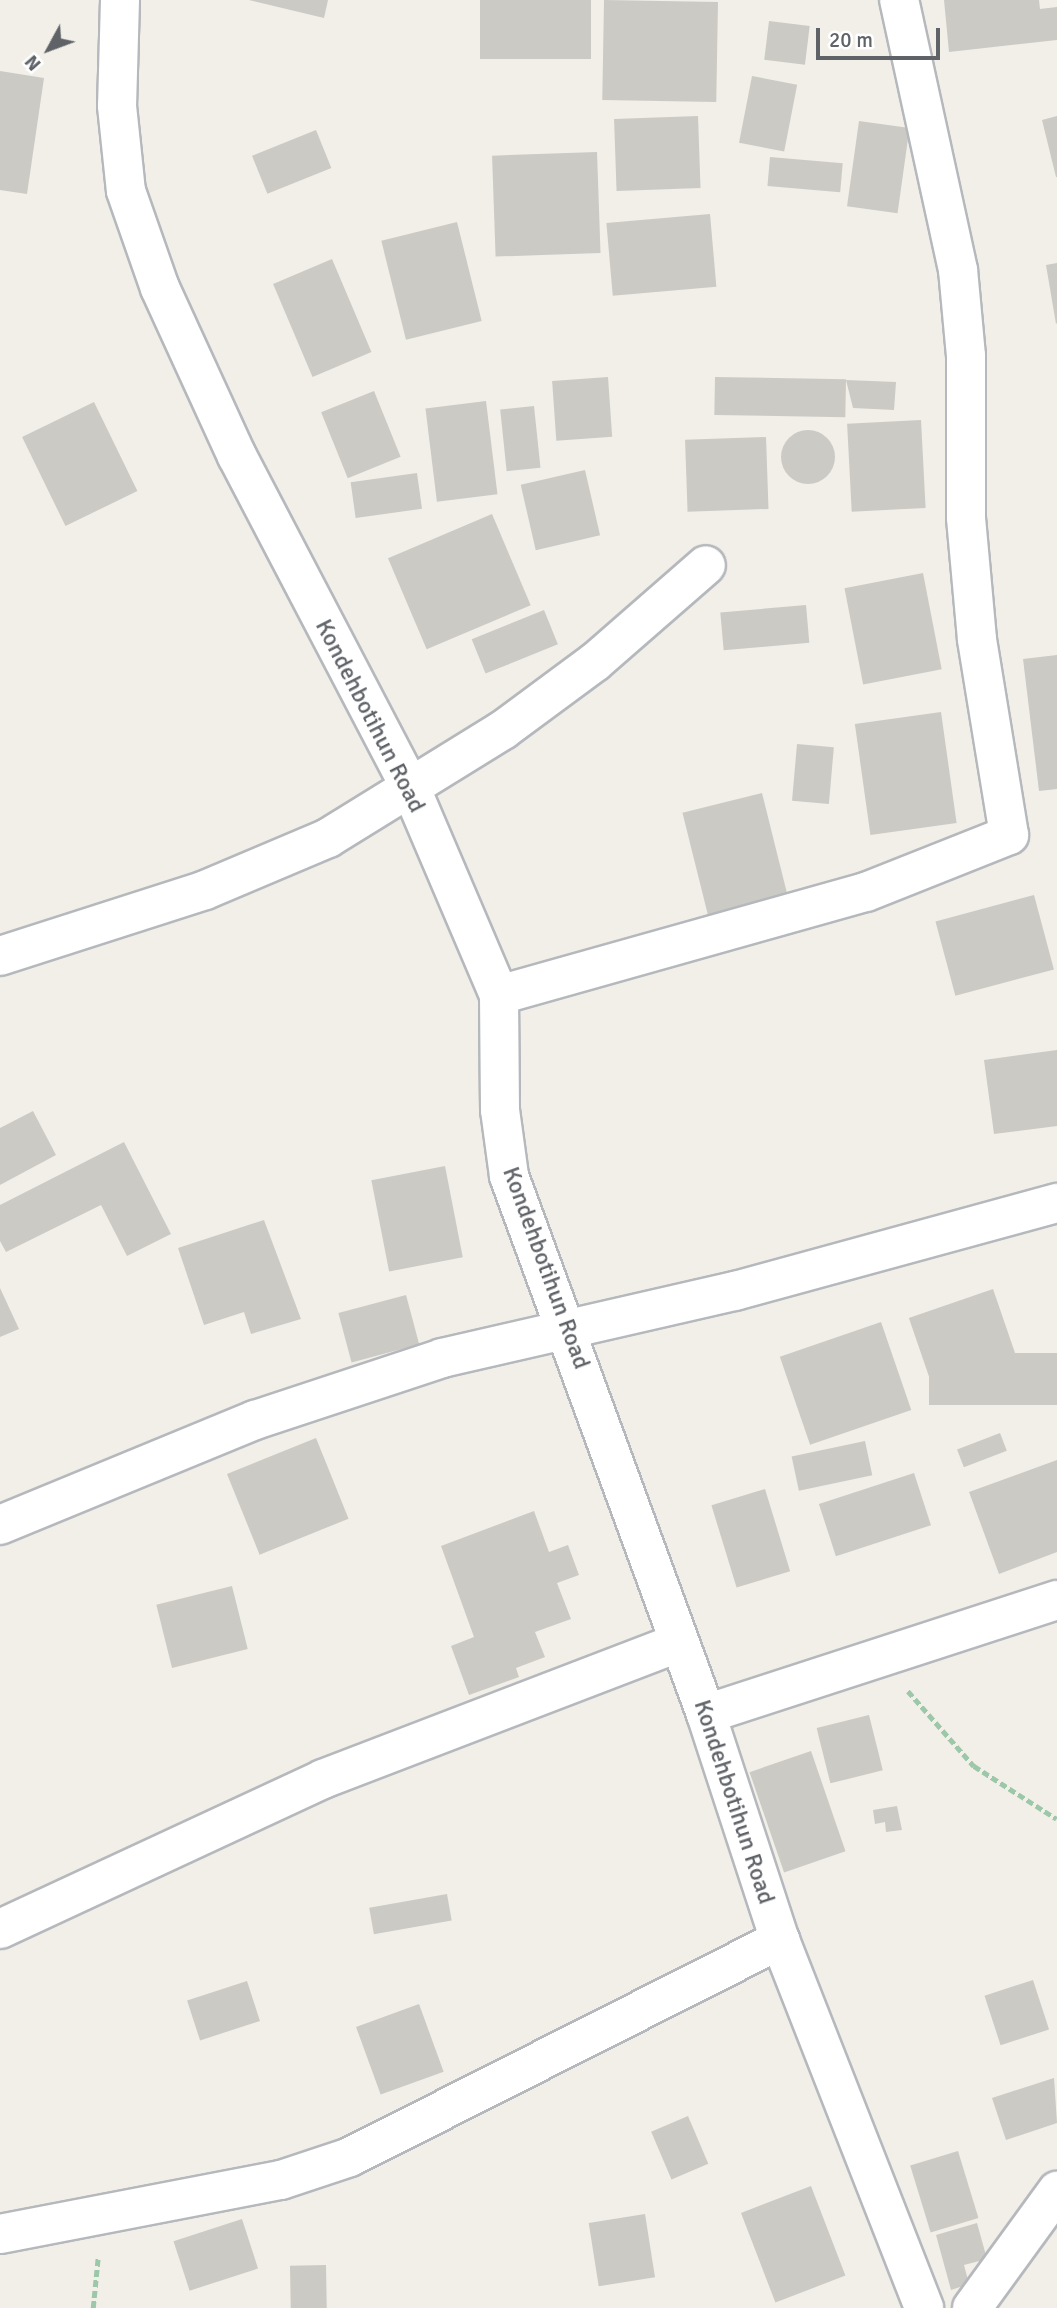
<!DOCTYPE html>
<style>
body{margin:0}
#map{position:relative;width:1057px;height:2308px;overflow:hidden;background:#f1efe8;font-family:Signika,sans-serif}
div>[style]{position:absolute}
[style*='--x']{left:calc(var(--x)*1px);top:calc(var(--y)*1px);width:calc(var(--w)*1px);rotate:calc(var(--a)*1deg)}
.building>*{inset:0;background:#cccac5;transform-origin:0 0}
.round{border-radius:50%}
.path>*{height:4.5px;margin-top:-2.25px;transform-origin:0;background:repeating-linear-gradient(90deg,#9cc7a9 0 7px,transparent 0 10.5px)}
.roads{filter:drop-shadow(2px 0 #b5b8bc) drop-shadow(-2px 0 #b5b8bc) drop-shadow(0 2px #b5b8bc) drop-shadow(0 -2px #b5b8bc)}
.minor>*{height:38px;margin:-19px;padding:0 19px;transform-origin:19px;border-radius:19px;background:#fff}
span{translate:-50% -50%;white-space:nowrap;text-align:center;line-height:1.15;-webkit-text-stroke:5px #fff;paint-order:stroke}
.street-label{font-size:24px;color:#5f6368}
.north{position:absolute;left:14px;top:14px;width:70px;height:70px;-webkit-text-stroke:5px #fff;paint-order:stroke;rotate:229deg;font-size:19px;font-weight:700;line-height:28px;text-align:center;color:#5f6368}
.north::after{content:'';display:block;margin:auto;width:24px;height:32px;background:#5f6368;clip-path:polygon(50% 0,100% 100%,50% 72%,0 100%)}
.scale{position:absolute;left:816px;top:28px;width:124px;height:32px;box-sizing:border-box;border:4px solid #5f6368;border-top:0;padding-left:9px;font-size:21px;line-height:24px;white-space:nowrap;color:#5f6368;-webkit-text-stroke:5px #fff;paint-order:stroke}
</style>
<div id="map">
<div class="building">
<i style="clip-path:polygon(249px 0,328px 0,324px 18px)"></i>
<i style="left:480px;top:0;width:111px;height:59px"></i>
<i style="left:604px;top:0;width:114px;height:100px;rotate:1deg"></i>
<i style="clip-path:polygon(944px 0,1039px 0,1040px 9px,1057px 7px,1057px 40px,949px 52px)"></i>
<i style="left:769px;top:21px;width:41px;height:39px;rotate:7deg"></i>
<i style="clip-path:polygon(0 71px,44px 78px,27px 194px,0 190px)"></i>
<i style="left:752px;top:76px;width:46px;height:68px;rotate:11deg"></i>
<i style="left:698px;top:116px;width:72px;height:84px;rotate:88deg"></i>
<i style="clip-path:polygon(1057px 116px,1057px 177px,1056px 177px,1042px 120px)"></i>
<i style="left:859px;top:121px;width:51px;height:86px;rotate:8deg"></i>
<i style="left:316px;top:130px;width:41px;height:69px;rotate:68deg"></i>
<i style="left:597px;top:152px;width:101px;height:105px;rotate:88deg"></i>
<i style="left:770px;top:157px;width:73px;height:29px;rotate:5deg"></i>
<i style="left:710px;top:214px;width:73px;height:104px;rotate:85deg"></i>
<i style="left:457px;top:222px;width:102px;height:78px;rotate:76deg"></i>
<i style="left:332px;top:259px;width:101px;height:64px;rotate:67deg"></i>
<i style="clip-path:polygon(1057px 263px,1057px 323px,1056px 324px,1046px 265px)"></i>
<i style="left:608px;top:377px;width:60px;height:56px;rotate:86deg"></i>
<i style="left:715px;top:377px;width:131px;height:38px;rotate:1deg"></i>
<i style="clip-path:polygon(846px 380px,896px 382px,894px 410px,853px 408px)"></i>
<i style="left:374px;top:391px;width:71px;height:57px;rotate:68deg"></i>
<i style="left:486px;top:401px;width:94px;height:61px;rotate:83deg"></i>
<i style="left:94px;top:402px;width:99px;height:80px;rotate:64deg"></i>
<i style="left:534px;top:406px;width:62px;height:34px;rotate:84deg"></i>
<i style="left:921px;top:420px;width:88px;height:74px;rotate:87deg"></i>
<i class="round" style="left:781px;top:430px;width:54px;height:54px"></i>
<i style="left:766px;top:437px;width:72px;height:81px;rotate:88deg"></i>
<i style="left:585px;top:470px;width:67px;height:66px;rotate:77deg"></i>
<i style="left:417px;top:473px;width:36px;height:67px;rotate:82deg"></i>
<i style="left:492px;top:514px;width:99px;height:113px;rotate:67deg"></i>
<i style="left:923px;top:573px;width:98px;height:80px;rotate:79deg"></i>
<i style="left:806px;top:605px;width:38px;height:86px;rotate:85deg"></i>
<i style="left:544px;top:610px;width:37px;height:78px;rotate:68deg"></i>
<i style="clip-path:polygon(1057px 655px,1057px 789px,1039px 791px,1023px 659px)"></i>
<i style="left:941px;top:712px;width:112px;height:87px;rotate:82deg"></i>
<i style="left:797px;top:744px;width:37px;height:57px;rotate:5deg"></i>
<i style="left:762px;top:793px;width:111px;height:82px;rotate:76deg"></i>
<i style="left:1034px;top:895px;width:77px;height:102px;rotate:75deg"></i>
<i style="clip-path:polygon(1057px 1050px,1057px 1126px,994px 1134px,984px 1060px)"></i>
<i style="clip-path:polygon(33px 1111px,56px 1155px,0 1185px,0 1128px)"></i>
<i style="clip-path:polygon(124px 1142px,171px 1234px,127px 1256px,101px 1205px,6px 1252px,0 1241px,0 1205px)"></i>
<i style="left:445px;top:1166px;width:93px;height:75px;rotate:79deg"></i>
<i style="clip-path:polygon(264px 1220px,301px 1319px,251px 1334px,244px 1312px,204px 1325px,178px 1248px)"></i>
<i style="clip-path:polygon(0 1288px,19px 1329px,0 1337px)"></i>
<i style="left:993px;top:1289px;width:74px;height:89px;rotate:71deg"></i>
<i style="left:406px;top:1295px;width:51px;height:70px;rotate:75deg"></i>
<i style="left:881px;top:1322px;width:93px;height:107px;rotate:71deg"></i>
<i style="left:1057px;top:1353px;width:52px;height:128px;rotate:90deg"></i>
<i style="left:1000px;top:1433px;width:19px;height:46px;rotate:69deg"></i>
<i style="left:316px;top:1438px;width:87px;height:96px;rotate:68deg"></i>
<i style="left:865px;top:1441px;width:35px;height:75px;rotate:78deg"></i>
<i style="clip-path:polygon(1057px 1460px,1057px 1552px,999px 1574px,969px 1492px)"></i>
<i style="left:914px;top:1473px;width:55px;height:100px;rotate:72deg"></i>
<i style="left:765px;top:1489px;width:86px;height:56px;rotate:73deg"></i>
<i style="clip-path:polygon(534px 1511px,549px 1552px,568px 1545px,579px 1575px,557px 1583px,571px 1619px,535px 1632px,545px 1657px,516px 1668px,519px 1677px,469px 1695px,451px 1646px,474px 1637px,441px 1546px)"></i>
<i style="left:232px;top:1586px;width:65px;height:78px;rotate:76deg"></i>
<i style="left:869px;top:1715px;width:57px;height:54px;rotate:76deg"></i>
<i style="left:811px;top:1751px;width:106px;height:65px;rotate:71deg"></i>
<i style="clip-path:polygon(897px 1806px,902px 1830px,886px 1832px,885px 1822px,875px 1824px,873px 1810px)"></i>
<i style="left:447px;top:1894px;width:27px;height:79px;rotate:80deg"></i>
<i style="left:1033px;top:1980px;width:52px;height:51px;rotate:72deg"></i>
<i style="left:247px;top:1981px;width:42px;height:63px;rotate:72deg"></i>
<i style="left:419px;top:2004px;width:72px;height:67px;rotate:70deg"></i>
<i style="clip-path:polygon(1054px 2078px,1057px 2123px,1006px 2140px,992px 2098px)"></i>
<i style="left:688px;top:2116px;width:52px;height:40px;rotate:67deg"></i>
<i style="left:958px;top:2151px;width:70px;height:50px;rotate:73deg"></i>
<i style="left:811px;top:2186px;width:96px;height:75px;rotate:69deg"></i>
<i style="left:645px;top:2214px;width:64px;height:57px;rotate:81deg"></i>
<i style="left:242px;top:2219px;width:52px;height:72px;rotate:72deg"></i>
<i style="clip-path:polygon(977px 2223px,987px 2259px,964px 2265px,969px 2284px,951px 2290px,936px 2235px)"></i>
<i style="left:326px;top:2265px;width:43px;height:36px;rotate:89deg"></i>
</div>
<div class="path">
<i style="--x:908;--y:1691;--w:100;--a:48.7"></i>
<i style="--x:974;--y:1766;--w:98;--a:32.6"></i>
<i style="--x:93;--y:2308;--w:51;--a:-84.4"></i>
</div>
<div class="roads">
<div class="minor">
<i style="--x:120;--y:0;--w:106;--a:91.6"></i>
<i style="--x:117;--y:106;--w:85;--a:84"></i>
<i style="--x:126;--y:191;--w:103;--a:70.7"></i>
<i style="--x:160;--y:288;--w:185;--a:65.4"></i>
<i style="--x:237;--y:456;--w:378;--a:62.4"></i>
<i style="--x:412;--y:791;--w:222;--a:66.9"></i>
<i style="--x:499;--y:995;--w:115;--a:89.5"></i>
<i style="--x:500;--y:1110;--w:67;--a:82.2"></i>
<i style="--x:509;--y:1176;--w:573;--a:69.89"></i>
<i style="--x:706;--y:1714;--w:238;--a:71.9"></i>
<i style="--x:780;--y:1940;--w:395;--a:68.6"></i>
<i style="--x:0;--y:956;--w:215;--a:-17.8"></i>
<i style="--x:205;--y:890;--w:134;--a:-22.9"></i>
<i style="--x:328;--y:838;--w:206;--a:-31.7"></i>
<i style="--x:503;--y:730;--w:114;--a:-36.5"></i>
<i style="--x:595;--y:662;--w:147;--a:-41.1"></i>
<i style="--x:499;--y:995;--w:381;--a:-15.7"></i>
<i style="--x:866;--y:892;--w:154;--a:-21.7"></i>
<i style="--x:1009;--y:835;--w:199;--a:-99.3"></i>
<i style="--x:977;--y:639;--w:122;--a:-95.2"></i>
<i style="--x:966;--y:517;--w:161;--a:-90"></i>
<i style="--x:966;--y:356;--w:86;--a:-95.3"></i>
<i style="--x:958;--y:270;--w:276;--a:-102.3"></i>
<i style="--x:0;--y:1525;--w:276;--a:-22.4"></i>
<i style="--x:255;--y:1420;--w:197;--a:-18.3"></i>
<i style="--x:442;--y:1358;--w:301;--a:-12.9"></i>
<i style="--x:735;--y:1291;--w:334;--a:-15.3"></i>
<i style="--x:706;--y:1714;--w:369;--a:-18"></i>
<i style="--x:0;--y:1929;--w:356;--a:-24.9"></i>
<i style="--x:323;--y:1779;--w:381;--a:-21"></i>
<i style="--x:0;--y:2234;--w:286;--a:-10.9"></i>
<i style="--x:281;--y:2180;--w:73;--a:-18.4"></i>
<i style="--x:350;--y:2157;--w:482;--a:-26.8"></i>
<i style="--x:972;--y:2308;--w:145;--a:-54"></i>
</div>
</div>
<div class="street-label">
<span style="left:370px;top:716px;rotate:63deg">Kondehbotihun Road</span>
<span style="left:546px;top:1268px;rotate:70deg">Kondehbotihun Road</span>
<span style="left:734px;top:1802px;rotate:72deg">Kondehbotihun Road</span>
</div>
<div class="north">N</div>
<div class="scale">20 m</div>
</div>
